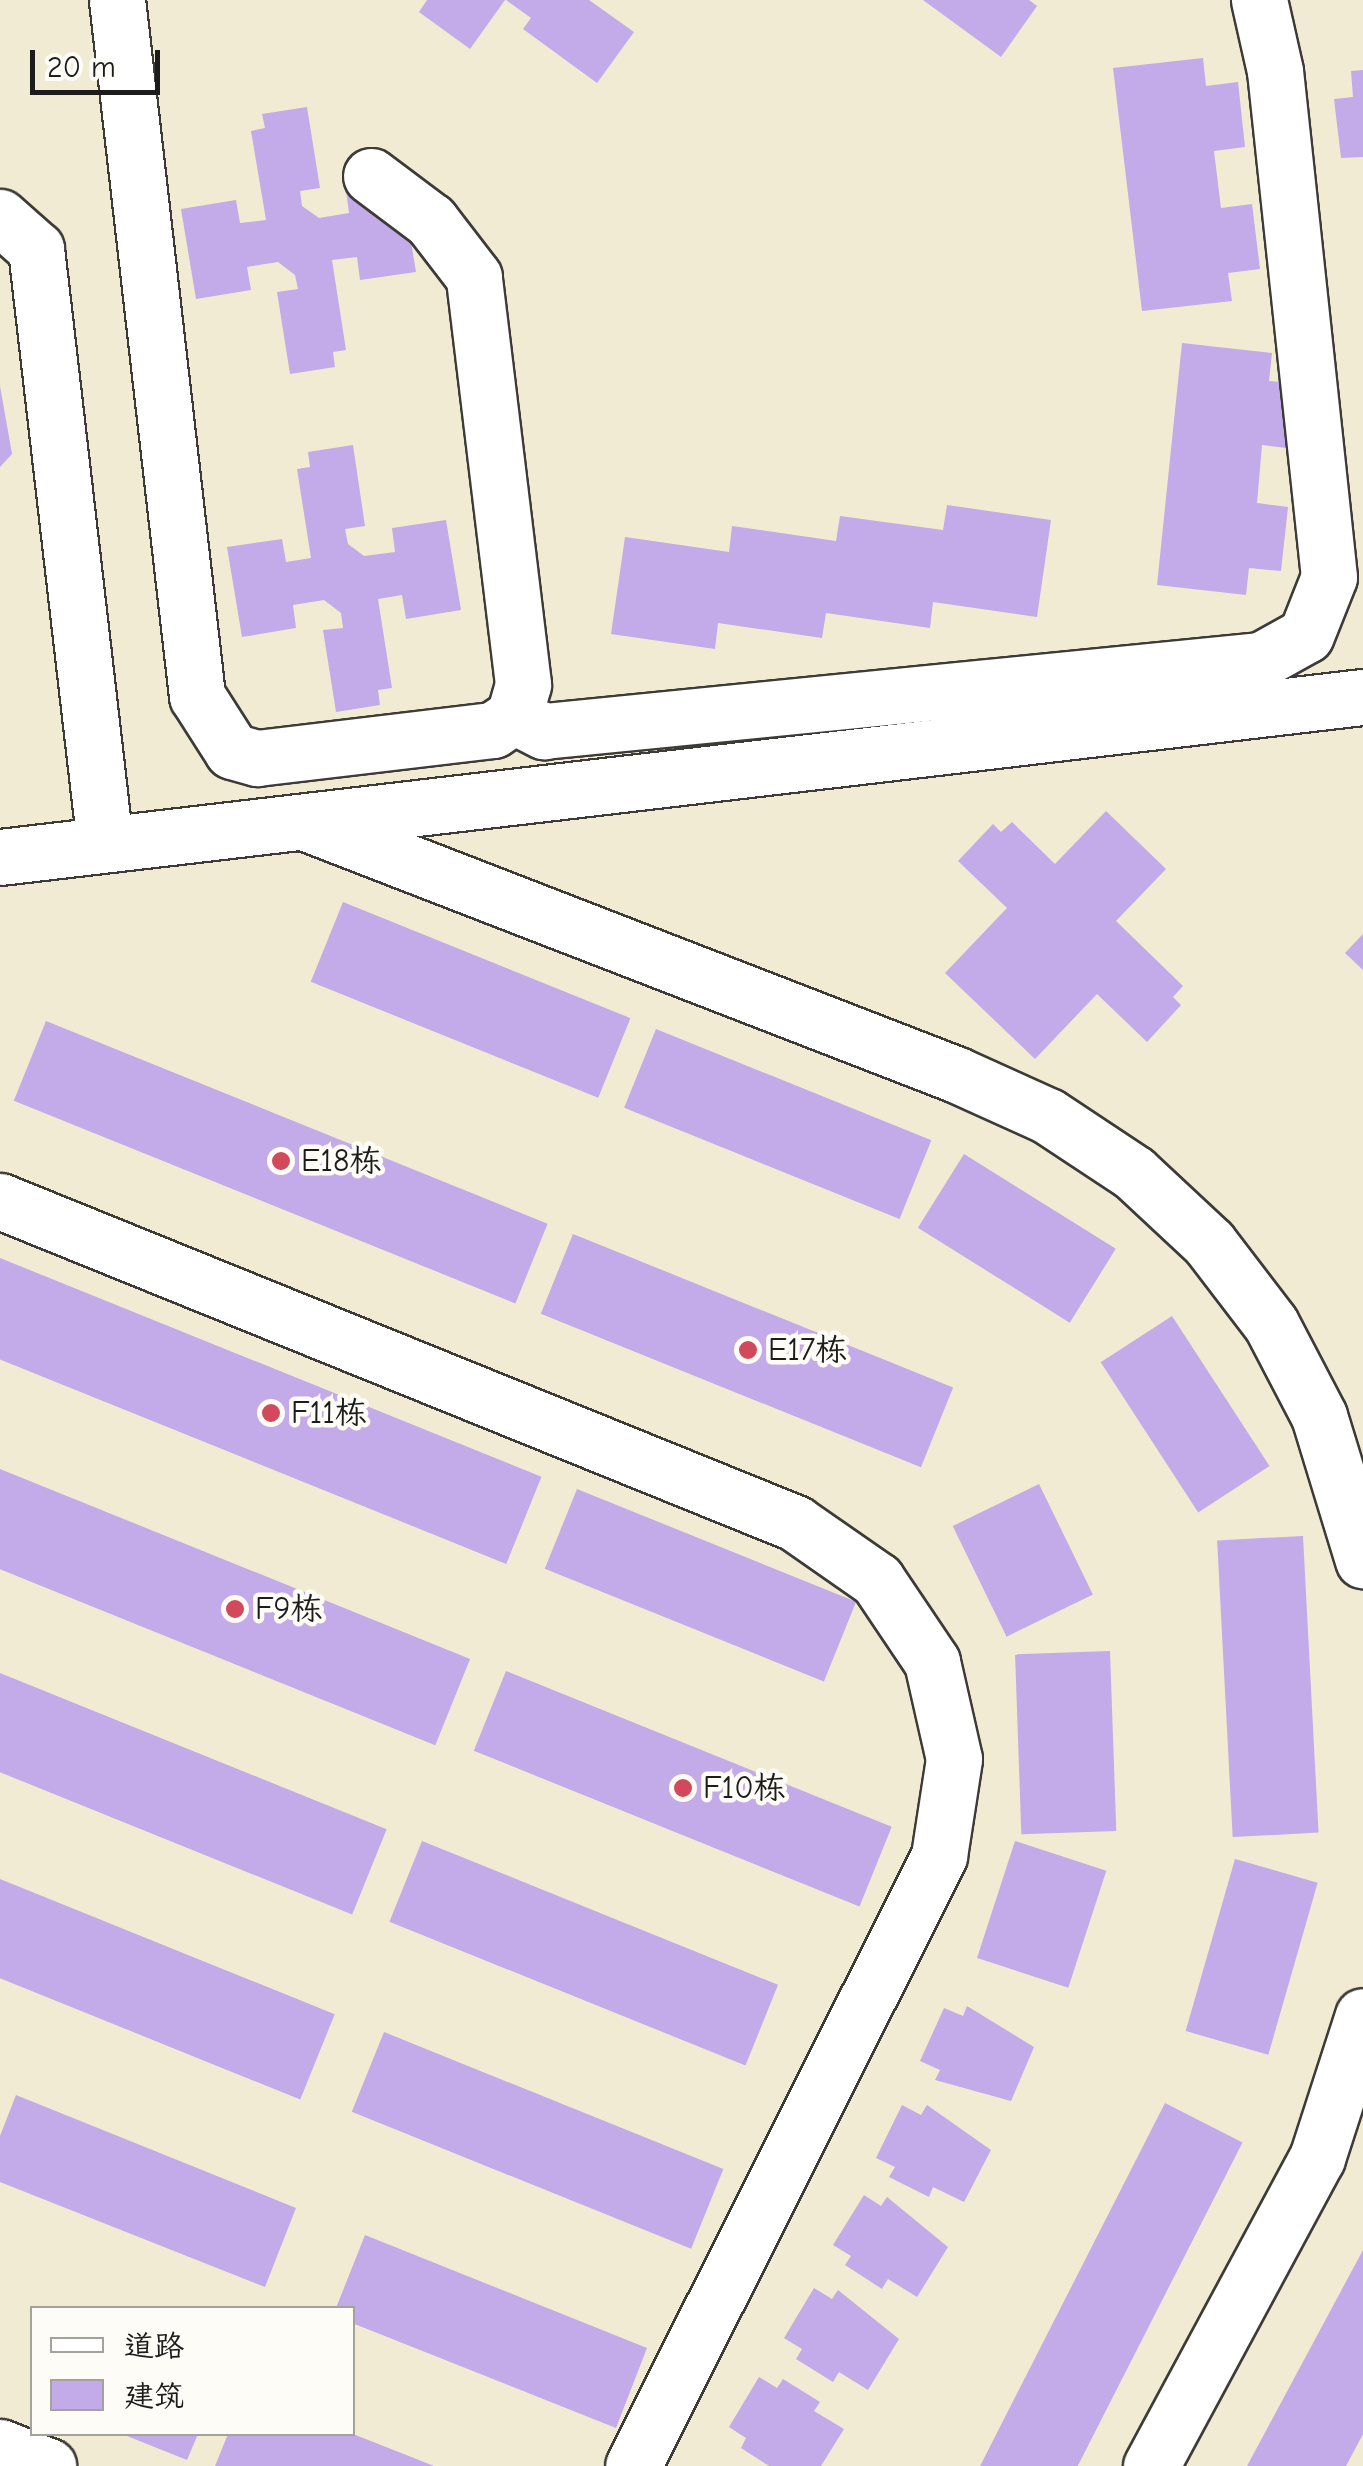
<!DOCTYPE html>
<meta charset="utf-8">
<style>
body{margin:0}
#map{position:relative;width:1363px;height:2466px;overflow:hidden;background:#f1ebd3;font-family:"Comic Neue","LXGW WenKai TC",sans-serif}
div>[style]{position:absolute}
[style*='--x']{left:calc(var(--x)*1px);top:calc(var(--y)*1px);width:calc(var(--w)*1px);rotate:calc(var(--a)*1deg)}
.building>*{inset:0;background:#c3aae8;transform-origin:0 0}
.roads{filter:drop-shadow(2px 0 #3c3b37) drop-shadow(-2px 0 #3c3b37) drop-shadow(0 2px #3c3b37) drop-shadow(0 -2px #3c3b37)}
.minor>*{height:55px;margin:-27.5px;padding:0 27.5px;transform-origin:27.5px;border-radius:27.5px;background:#fff}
.dots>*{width:28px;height:28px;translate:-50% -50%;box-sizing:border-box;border:5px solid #fdfcf7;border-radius:50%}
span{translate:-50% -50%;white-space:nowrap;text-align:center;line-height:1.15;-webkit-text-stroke:9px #fdfcf7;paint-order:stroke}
.poi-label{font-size:32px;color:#1c1c1c}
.left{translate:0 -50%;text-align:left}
.legend{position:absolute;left:30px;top:2306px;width:325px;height:130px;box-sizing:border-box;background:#fdfcf7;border:2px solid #a3a29f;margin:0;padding:12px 18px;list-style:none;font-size:30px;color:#1c1c1c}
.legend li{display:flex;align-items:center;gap:20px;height:50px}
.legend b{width:50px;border:2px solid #a3a29f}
.scale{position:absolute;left:30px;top:50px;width:130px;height:45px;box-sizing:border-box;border:5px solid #1c1c1c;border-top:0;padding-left:12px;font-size:30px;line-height:35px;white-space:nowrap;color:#1c1c1c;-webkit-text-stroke:8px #fdfcf7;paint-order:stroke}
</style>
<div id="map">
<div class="building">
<i style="clip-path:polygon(427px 0,505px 0,470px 49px,419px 12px)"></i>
<i style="clip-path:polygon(506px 0,589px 0,634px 32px,597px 83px,523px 29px,531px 18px)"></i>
<i style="clip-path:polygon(923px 0,1029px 0,1037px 6px,1001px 57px)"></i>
<i style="clip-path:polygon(1203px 58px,1206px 86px,1238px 82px,1245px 147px,1214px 151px,1221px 208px,1252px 204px,1260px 269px,1228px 273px,1232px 301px,1142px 311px,1113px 68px)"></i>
<i style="clip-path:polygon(1363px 70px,1363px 157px,1341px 158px,1334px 99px,1353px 97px,1351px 71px)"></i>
<i style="clip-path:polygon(307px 107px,320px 188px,300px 191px,302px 206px,319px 218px,349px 213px,346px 190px,401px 181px,416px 272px,360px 280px,357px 257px,332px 260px,346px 350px,333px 352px,335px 367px,290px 374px,277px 292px,298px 289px,295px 275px,278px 262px,247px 267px,251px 290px,196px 299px,181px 209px,236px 200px,240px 223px,266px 220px,251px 131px,265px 128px,262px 114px)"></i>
<i style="clip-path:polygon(1182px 343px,1272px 353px,1269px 381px,1301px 384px,1294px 449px,1262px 445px,1257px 503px,1288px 507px,1281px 571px,1249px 568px,1246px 595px,1157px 585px)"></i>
<i style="clip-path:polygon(0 386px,12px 454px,0 467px)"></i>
<i style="clip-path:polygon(353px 445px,365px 526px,345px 529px,348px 544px,364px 556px,395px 552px,392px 528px,446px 520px,461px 610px,406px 619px,402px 595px,378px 599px,392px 688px,378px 690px,380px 705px,336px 712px,323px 630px,343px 628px,341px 613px,324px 600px,293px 605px,296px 628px,242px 637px,227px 547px,282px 539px,286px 562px,311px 558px,297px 469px,310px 467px,308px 452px)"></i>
<i style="clip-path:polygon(947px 505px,1051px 520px,1037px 617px,933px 602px,930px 628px,826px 613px,822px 638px,718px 623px,715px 649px,611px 634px,625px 537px,729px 552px,732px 526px,836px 541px,840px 516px,943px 530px)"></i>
<i style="clip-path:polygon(1106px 811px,1166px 869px,1116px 921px,1183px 986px,1173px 997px,1181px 1005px,1147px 1042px,1097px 994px,1035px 1059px,945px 973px,1007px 908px,958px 861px,993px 824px,1001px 832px,1012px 822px,1055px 864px)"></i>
<i style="left:343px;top:902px;width:310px;height:86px;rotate:22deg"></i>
<i style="clip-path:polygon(1363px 934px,1363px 970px,1345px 953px)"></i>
<i style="left:46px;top:1021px;width:541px;height:86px;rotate:22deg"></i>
<i style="left:656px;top:1029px;width:297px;height:85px;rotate:22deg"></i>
<i style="left:964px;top:1154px;width:179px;height:87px;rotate:32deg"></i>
<i style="left:573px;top:1234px;width:410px;height:86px;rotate:22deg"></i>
<i style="left:0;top:1258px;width:584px;height:94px;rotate:22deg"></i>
<i style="left:1172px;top:1316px;width:179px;height:85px;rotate:57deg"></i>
<i style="left:0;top:1469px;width:507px;height:93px;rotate:22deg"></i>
<i style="left:1039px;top:1484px;width:123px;height:96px;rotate:64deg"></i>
<i style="left:577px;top:1489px;width:301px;height:86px;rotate:22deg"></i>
<i style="left:1303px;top:1536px;width:297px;height:86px;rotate:87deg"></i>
<i style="left:1110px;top:1651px;width:180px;height:95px;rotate:88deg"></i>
<i style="left:506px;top:1671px;width:416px;height:86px;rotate:22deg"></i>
<i style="left:0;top:1673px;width:417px;height:92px;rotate:22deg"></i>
<i style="left:422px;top:1841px;width:384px;height:87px;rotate:22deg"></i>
<i style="left:1015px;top:1841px;width:96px;height:123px;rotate:18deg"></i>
<i style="left:1235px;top:1859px;width:86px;height:179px;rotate:16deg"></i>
<i style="left:0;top:1879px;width:361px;height:92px;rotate:22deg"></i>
<i style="clip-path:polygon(967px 2006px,1034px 2047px,1011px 2101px,935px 2080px,940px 2070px,920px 2061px,944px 2008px,963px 2016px)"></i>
<i style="left:384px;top:2032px;width:366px;height:86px;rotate:22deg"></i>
<i style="clip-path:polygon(16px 2095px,296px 2208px,265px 2287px,0 2182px,0 2136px)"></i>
<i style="left:1165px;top:2103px;width:87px;height:407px;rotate:27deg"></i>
<i style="clip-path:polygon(902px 2105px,921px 2115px,927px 2105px,991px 2150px,964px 2202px,933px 2187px,929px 2197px,889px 2177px,895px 2167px,876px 2158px)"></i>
<i style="clip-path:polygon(864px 2195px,881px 2206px,887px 2197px,948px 2247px,917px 2297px,888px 2279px,882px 2289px,845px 2265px,851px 2256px,833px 2245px)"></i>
<i style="clip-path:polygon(365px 2235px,647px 2348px,616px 2428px,352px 2323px,352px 2308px,336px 2308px)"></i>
<i style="clip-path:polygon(1363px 2250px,1363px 2434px,1346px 2466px,1247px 2466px)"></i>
<i style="clip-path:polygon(814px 2288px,832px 2299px,838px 2290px,899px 2339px,868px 2390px,839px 2372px,833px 2382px,796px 2359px,802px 2349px,784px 2338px)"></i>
<i style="clip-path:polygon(759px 2377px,777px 2388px,783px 2379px,820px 2402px,814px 2411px,844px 2429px,821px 2466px,769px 2466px,741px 2448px,746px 2438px,729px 2427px)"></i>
<i style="clip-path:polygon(122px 2434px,198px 2434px,187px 2460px)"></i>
<i style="clip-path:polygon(228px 2434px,353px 2434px,434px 2466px,215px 2466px)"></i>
</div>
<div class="roads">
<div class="minor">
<i style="--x:117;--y:0;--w:701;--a:83.44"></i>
<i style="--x:197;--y:696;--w:65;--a:57.5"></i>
<i style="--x:232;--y:751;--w:26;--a:16"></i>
<i style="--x:257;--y:758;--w:238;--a:-6.8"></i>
<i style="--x:493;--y:730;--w:25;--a:-34"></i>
<i style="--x:514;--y:716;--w:33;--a:-74"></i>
<i style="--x:523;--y:684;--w:410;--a:-96.9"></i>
<i style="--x:474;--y:277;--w:71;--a:-127.5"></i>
<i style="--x:431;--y:221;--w:75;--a:-143.1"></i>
<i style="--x:0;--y:217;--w:48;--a:41.6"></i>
<i style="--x:36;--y:249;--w:599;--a:83.39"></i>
<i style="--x:514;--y:716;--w:34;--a:27"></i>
<i style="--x:544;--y:731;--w:721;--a:-5.66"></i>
<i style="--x:1261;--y:660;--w:51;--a:-29.1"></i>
<i style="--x:1306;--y:635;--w:62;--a:-68.4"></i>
<i style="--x:1329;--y:577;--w:509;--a:-96.09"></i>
<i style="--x:1275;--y:71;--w:73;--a:-102.7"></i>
<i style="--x:309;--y:824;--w:693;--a:21.16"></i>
<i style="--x:955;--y:1074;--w:102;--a:24.3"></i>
<i style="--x:1048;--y:1116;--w:103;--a:33.5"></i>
<i style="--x:1134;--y:1173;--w:103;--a:43"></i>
<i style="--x:1209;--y:1243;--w:102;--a:52.6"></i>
<i style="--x:1271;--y:1324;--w:104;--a:62.4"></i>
<i style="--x:1319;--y:1416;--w:151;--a:73"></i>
<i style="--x:0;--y:857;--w:1372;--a:-6.7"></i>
<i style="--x:0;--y:1201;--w:858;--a:22.05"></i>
<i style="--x:795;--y:1523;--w:100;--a:34.8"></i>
<i style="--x:877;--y:1580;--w:99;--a:56.1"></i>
<i style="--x:932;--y:1662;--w:99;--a:77.2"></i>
<i style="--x:954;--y:1759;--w:98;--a:98.8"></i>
<i style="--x:939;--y:1856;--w:682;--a:116.64"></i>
<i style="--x:0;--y:2447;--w:52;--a:21.6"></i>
<i style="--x:1151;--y:2466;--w:350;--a:-61.7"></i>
<i style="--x:1317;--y:2158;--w:149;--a:-72.1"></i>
</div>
</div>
<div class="dots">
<i style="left:281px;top:1161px;background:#d1495b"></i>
<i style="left:748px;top:1350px;background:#d1495b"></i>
<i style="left:271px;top:1413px;background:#d1495b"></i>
<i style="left:235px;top:1609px;background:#d1495b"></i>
<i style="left:683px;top:1788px;background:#d1495b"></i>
</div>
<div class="poi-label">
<span class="left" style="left:301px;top:1161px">E18栋</span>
<span class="left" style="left:768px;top:1350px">E17栋</span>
<span class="left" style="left:291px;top:1413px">F11栋</span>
<span class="left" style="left:255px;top:1609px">F9栋</span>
<span class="left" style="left:703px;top:1788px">F10栋</span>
</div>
<ul class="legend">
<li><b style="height:12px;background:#fff"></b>道路</li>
<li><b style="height:28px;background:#c3aae8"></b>建筑</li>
</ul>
<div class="scale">20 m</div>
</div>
